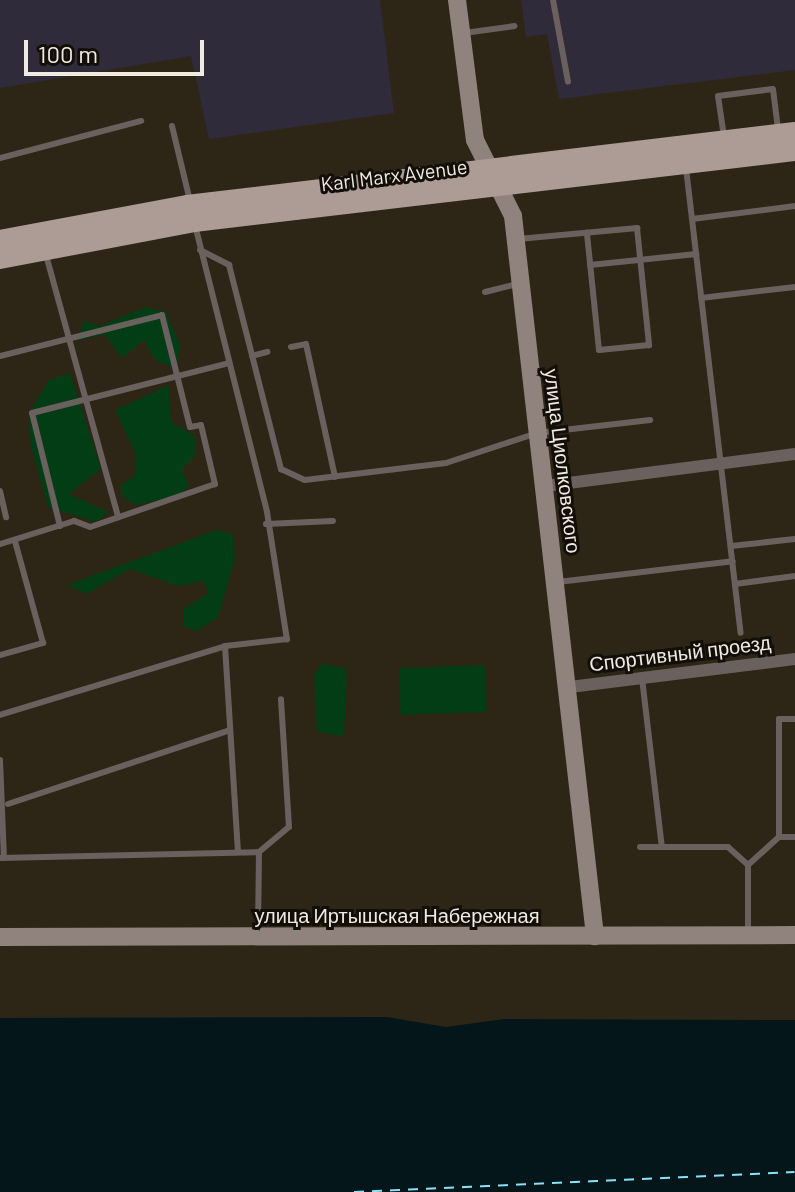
<!DOCTYPE html>
<meta charset="utf-8">
<style>
body{margin:0}
#map{position:relative;width:795px;height:1192px;overflow:hidden;background:#2d2617;font-family:Barlow,sans-serif}
div>[style]{position:absolute}
[style*='--x']{left:calc(var(--x)*1px);top:calc(var(--y)*1px);width:calc(var(--w)*1px);rotate:calc(var(--a)*1deg)}
.industrial>*{inset:0;background:#302b3b}
.green>*{inset:0;background:#033d15;transform-origin:0 0}
.water>*{inset:0;background:#05161a}
.ferry>*{height:2px;margin-top:-1px;transform-origin:0;background:repeating-linear-gradient(90deg,#87e4f8 0 10px,transparent 0 18px)}
.lane>*{height:6px;margin:-3px;padding:0 3px;transform-origin:3px;border-radius:3px;background:#6a615e}
.street>*{height:12px;margin:-6px;padding:0 6px;transform-origin:6px;border-radius:6px;background:#6a615e}
.secondary>*{height:18px;margin:-9px;padding:0 9px;transform-origin:9px;border-radius:9px;background:#90827d}
.primary>*{height:20px;margin:-10px;padding:0 10px;transform-origin:10px;border-radius:10px;background:#ad9b95}
span{translate:-50% -50%;white-space:nowrap;text-align:center;line-height:1.15;-webkit-text-stroke:6px #120f09;paint-order:stroke}
.street-label{font-size:20px;color:#f0ebe1}
.scale{position:absolute;left:24px;top:40px;width:180px;height:36px;box-sizing:border-box;border:4px solid #f0ebe1;border-top:0;padding-left:10px;font-size:24px;line-height:28px;white-space:nowrap;color:#f0ebe1;-webkit-text-stroke:6px #120f09;paint-order:stroke}
</style>
<div id="map">
<div class="industrial">
<i style="clip-path:polygon(0 0,380px 0,394px 113px,209px 139px,191px 56px,0 88px)"></i>
<i style="clip-path:polygon(521px 0,795px 0,795px 70px,559px 99px,547px 34px,526px 37px)"></i>
</div>
<div class="green">
<i style="clip-path:polygon(145px 307px,166px 312px,180px 345px,176px 369px,155px 360px,144px 340px,122px 358px,104px 334px,77px 341px,84px 321px,100px 326px)"></i>
<i style="clip-path:polygon(70px 373px,101px 469px,69px 494px,108px 512px,96px 522px,48px 507px,30px 442px,29px 413px,49px 380px)"></i>
<i style="clip-path:polygon(169px 385px,171px 422px,195px 436px,195px 456px,182px 469px,189px 486px,180px 495px,137px 505px,121px 496px,121px 485px,135px 476px,135px 453px,115px 410px)"></i>
<i style="clip-path:polygon(217px 530px,233px 534px,235px 559px,218px 617px,197px 631px,183px 626px,183px 609px,209px 593px,203px 581px,178px 586px,130px 569px,87px 594px,67px 585px)"></i>
<i style="clip-path:polygon(323px 664px,347px 669px,344px 736px,317px 732px,314px 673px)"></i>
<i style="left:485px;top:665px;width:47px;height:86px;rotate:88deg"></i>
</div>
<div class="water">
<i style="clip-path:polygon(387px 1017px,446px 1027px,504px 1019px,795px 1020px,795px 1192px,0 1192px,0 1018px)"></i>
</div>
<div class="ferry">
<i style="--x:354;--y:1192;--w:441;--a:-2.6"></i>
</div>
<div class="lane">
<i style="--x:553;--y:0;--w:83;--a:79.6"></i>
<i style="--x:464;--y:33;--w:51;--a:-7.8"></i>
<i style="--x:172;--y:126;--w:77;--a:76.5"></i>
<i style="--x:724;--y:137;--w:41;--a:-98.3"></i>
<i style="--x:718;--y:96;--w:55;--a:-7.3"></i>
<i style="--x:773;--y:89;--w:40;--a:82.9"></i>
<i style="--x:0;--y:158;--w:146;--a:-14.7"></i>
<i style="--x:686;--y:168;--w:468;--a:83.3"></i>
<i style="--x:692;--y:219;--w:104;--a:-7.2"></i>
<i style="--x:195;--y:225;--w:296;--a:75.9"></i>
<i style="--x:267;--y:512;--w:129;--a:81.1"></i>
<i style="--x:287;--y:639;--w:62;--a:173.6"></i>
<i style="--x:225;--y:646;--w:206;--a:86.4"></i>
<i style="--x:518;--y:239;--w:120;--a:-5.3"></i>
<i style="--x:637;--y:228;--w:118;--a:84.1"></i>
<i style="--x:649;--y:345;--w:50;--a:174.3"></i>
<i style="--x:599;--y:350;--w:118;--a:-95.9"></i>
<i style="--x:200;--y:250;--w:33;--a:27"></i>
<i style="--x:229;--y:265;--w:211;--a:75.7"></i>
<i style="--x:281;--y:469;--w:26;--a:25"></i>
<i style="--x:305;--y:480;--w:142;--a:-6.9"></i>
<i style="--x:446;--y:463;--w:96;--a:-18.2"></i>
<i style="--x:537;--y:433;--w:114;--a:-6.6"></i>
<i style="--x:46;--y:255;--w:272;--a:74.6"></i>
<i style="--x:590;--y:265;--w:107;--a:-5.9"></i>
<i style="--x:485;--y:292;--w:32;--a:-14"></i>
<i style="--x:701;--y:298;--w:95;--a:-6.7"></i>
<i style="--x:291;--y:347;--w:15;--a:-11"></i>
<i style="--x:306;--y:344;--w:136;--a:77.7"></i>
<i style="--x:0;--y:356;--w:167;--a:-14.2"></i>
<i style="--x:162;--y:315;--w:115;--a:76"></i>
<i style="--x:190;--y:427;--w:11;--a:-10"></i>
<i style="--x:201;--y:425;--w:61;--a:76.7"></i>
<i style="--x:215;--y:484;--w:132;--a:161"></i>
<i style="--x:90;--y:527;--w:17;--a:-159"></i>
<i style="--x:74;--y:521;--w:77;--a:162.7"></i>
<i style="--x:252;--y:356;--w:16;--a:-15"></i>
<i style="--x:0;--y:491;--w:27;--a:77"></i>
<i style="--x:266;--y:524;--w:67;--a:-2.6"></i>
<i style="--x:60;--y:526;--w:116;--a:-103.9"></i>
<i style="--x:32;--y:413;--w:203;--a:-14.2"></i>
<i style="--x:731;--y:546;--w:64;--a:-6.2"></i>
<i style="--x:558;--y:582;--w:176;--a:-6.8"></i>
<i style="--x:735;--y:584;--w:61;--a:-7.6"></i>
<i style="--x:0;--y:655;--w:45;--a:-15.6"></i>
<i style="--x:43;--y:643;--w:106;--a:-105.4"></i>
<i style="--x:642;--y:678;--w:170;--a:83.3"></i>
<i style="--x:662;--y:847;--w:66;--a:0"></i>
<i style="--x:728;--y:847;--w:27;--a:42"></i>
<i style="--x:0;--y:715;--w:235;--a:-17"></i>
<i style="--x:0;--y:760;--w:98;--a:87.7"></i>
<i style="--x:8;--y:804;--w:234;--a:-18.4"></i>
<i style="--x:779;--y:837;--w:118;--a:-90"></i>
<i style="--x:779;--y:719;--w:16;--a:0"></i>
<i style="--x:640;--y:847;--w:22;--a:0"></i>
<i style="--x:0;--y:858;--w:259;--a:-1.3"></i>
<i style="--x:259;--y:852;--w:39;--a:-40"></i>
<i style="--x:289;--y:827;--w:128;--a:-93.6"></i>
<i style="--x:748;--y:932;--w:67;--a:-90"></i>
<i style="--x:748;--y:865;--w:42;--a:-42.1"></i>
<i style="--x:779;--y:837;--w:16;--a:0"></i>
<i style="--x:258;--y:933;--w:81;--a:-89.3"></i>
</div>
<div class="street">
<i style="--x:545;--y:486;--w:252;--a:-7.3"></i>
<i style="--x:570;--y:687;--w:227;--a:-7.1"></i>
</div>
<div class="secondary">
<i style="--x:457;--y:0;--w:141;--a:82.7"></i>
<i style="--x:475;--y:140;--w:85;--a:63.4"></i>
<i style="--x:513;--y:216;--w:725;--a:83.5"></i>
<i style="--x:0;--y:937;--w:795;--a:-0.14"></i>
</div>
<div class="primary">
<i style="--x:0;--y:240;--w:190;--a:-10.6"></i>
<i style="--x:187;--y:205;--w:612;--a:-6.85"></i>
<i style="--x:0;--y:259;--w:197;--a:-10.8"></i>
<i style="--x:194;--y:222;--w:605;--a:-6.74"></i>
</div>
<div class="street-label">
<span style="left:394px;top:175px;rotate:-7deg">Karl Marx Avenue</span>
<span style="left:563px;top:461px;rotate:83deg">улица Циолковского</span>
<span style="left:680px;top:653px;rotate:-7deg">Спортивный проезд</span>
<span style="left:397px;top:915px">улица Иртышская Набережная</span>
</div>
<div class="scale">100 m</div>
</div>
